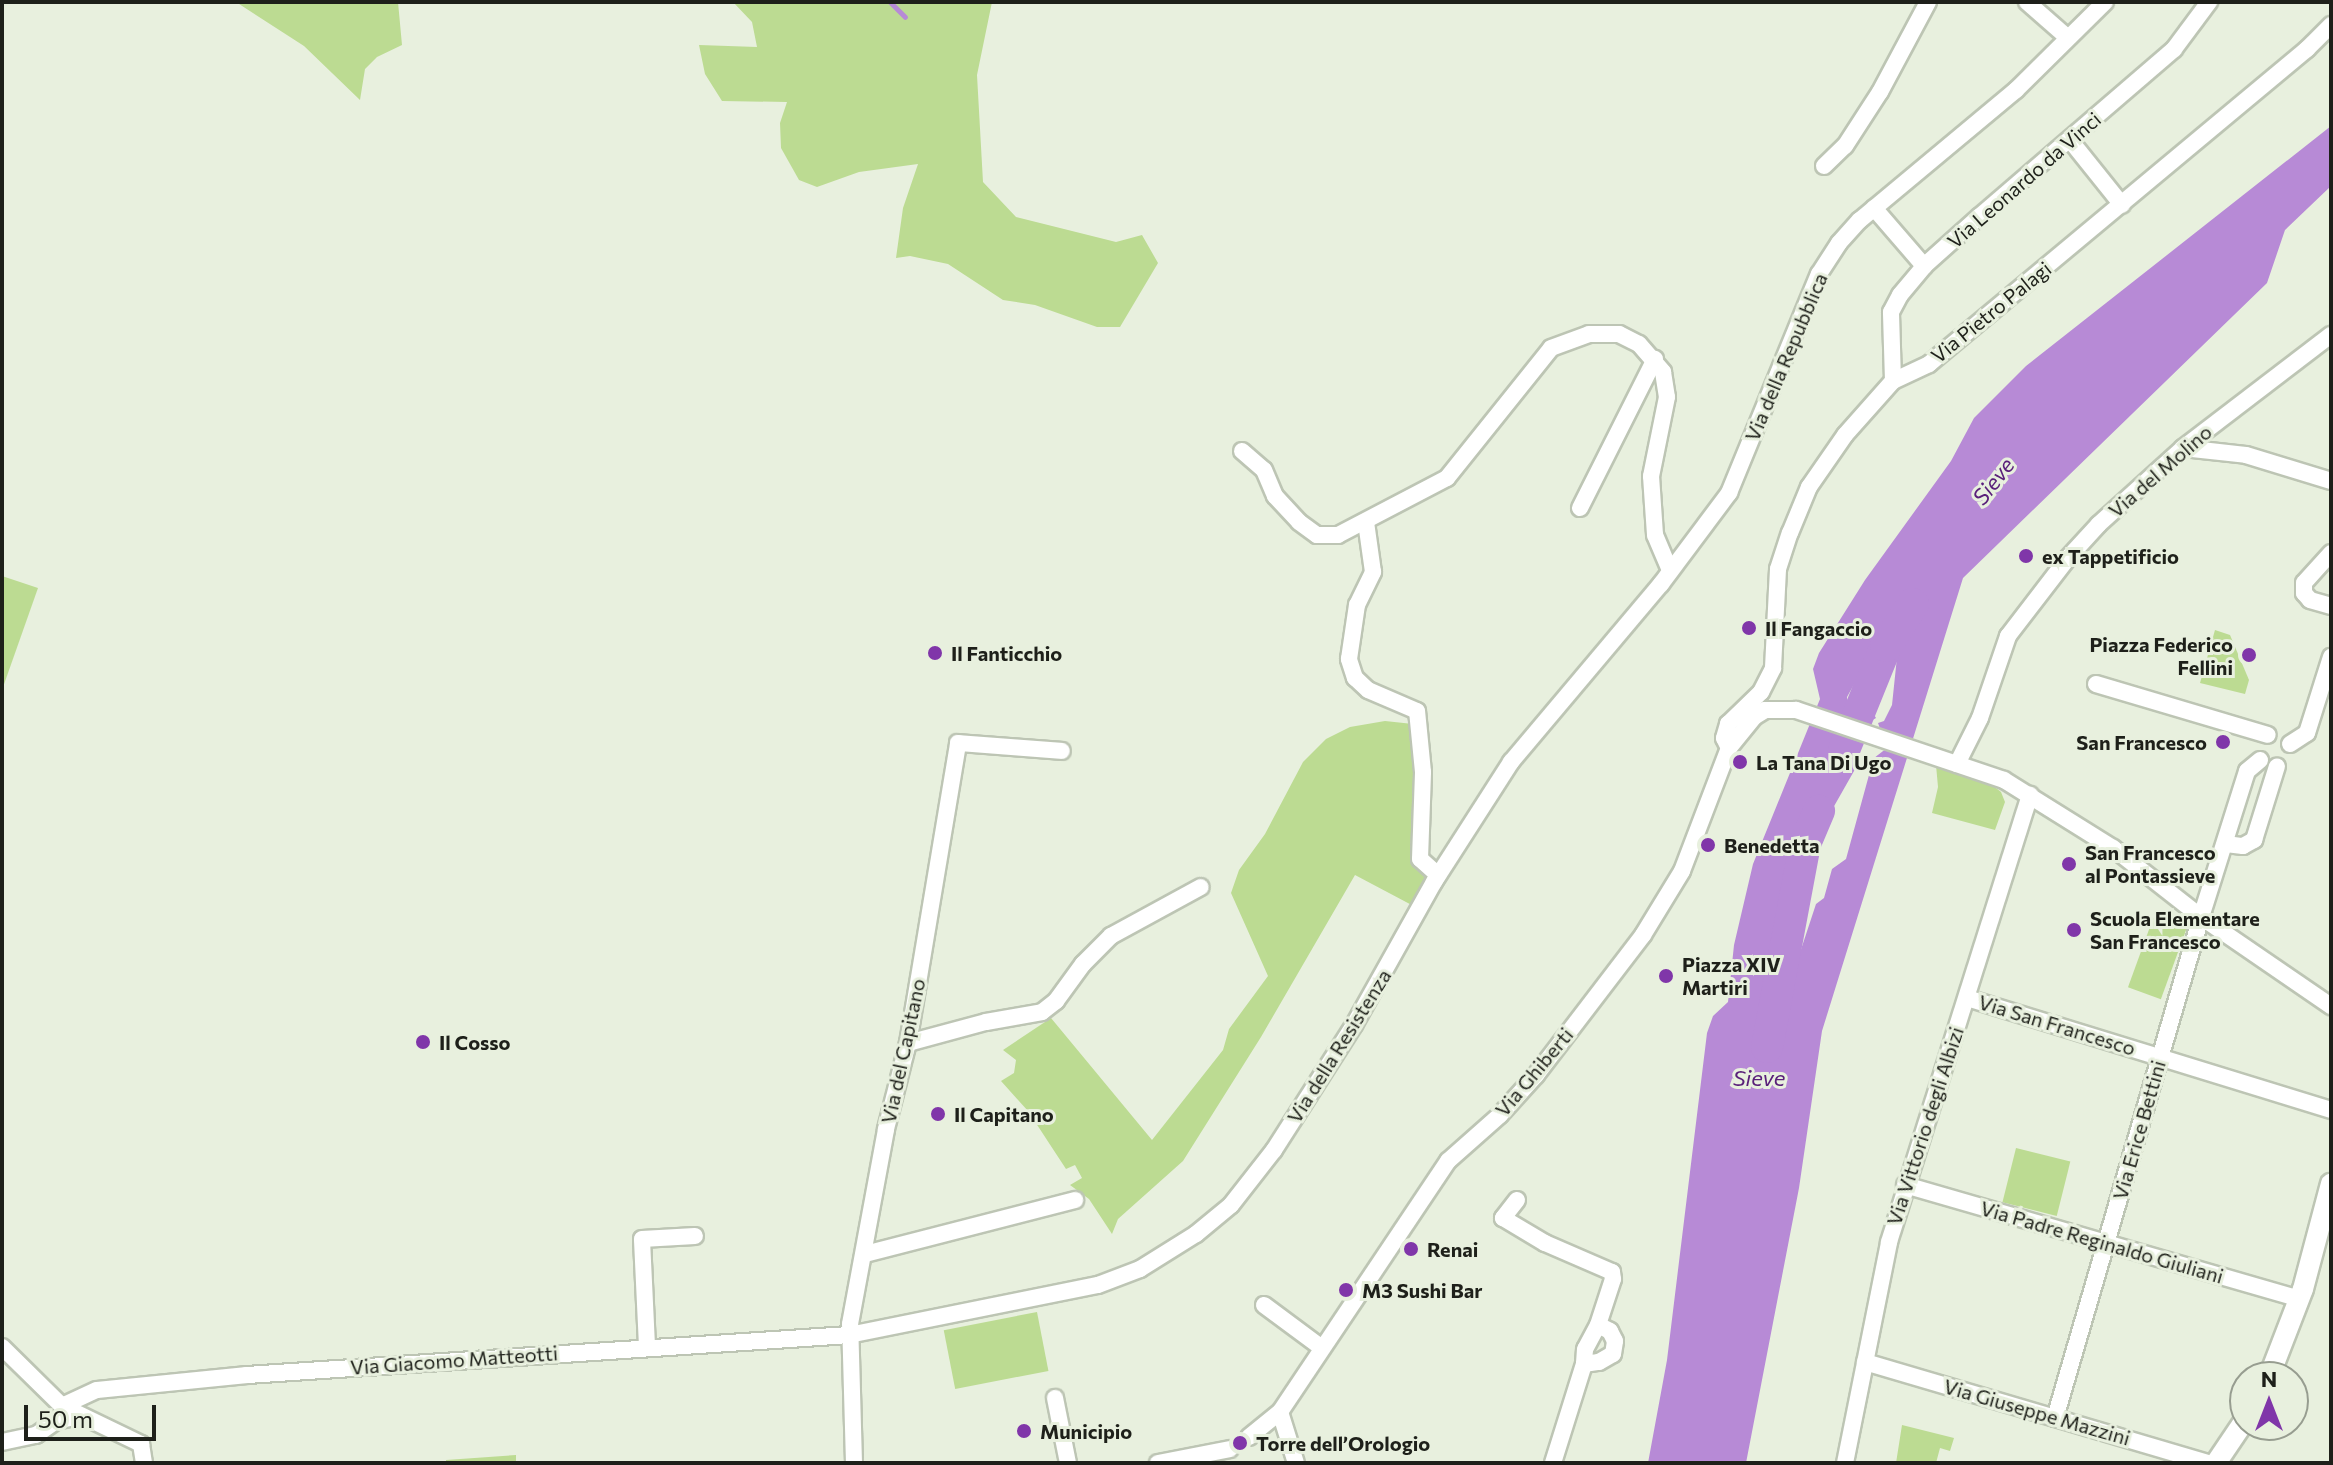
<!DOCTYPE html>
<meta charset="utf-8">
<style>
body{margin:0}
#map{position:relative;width:2333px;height:1465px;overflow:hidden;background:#e8f0de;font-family:Commissioner,sans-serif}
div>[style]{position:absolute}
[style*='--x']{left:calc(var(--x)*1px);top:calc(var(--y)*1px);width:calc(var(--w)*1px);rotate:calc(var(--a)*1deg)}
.green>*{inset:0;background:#bcdb92;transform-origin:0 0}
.water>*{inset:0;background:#b78ad6}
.stream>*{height:5px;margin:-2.5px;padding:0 2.5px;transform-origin:2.5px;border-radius:2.5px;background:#b78ad6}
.river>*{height:32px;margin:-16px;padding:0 16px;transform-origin:16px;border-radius:16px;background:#b78ad6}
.roads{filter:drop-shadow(2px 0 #bdc5b4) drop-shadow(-2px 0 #bdc5b4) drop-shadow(0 2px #bdc5b4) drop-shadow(0 -2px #bdc5b4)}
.minor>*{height:16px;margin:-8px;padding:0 8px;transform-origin:8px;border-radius:8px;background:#fff}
.tertiary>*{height:20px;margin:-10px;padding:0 10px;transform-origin:10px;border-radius:10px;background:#fff}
.dots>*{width:22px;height:22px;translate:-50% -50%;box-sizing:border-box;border:4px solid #e8f0de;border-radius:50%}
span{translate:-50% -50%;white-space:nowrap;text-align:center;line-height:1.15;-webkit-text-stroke:6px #e8f0de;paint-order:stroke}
.street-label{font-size:20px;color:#1e201a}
.poi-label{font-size:20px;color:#1e201a;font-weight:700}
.left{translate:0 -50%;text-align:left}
.right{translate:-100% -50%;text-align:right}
.water-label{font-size:22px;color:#5a207a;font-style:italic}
.frame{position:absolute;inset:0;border:4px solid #1e201a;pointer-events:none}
.north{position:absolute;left:2229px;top:1361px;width:80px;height:80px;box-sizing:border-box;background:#e8f0de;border:2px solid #979d90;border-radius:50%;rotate:0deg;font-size:22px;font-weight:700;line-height:32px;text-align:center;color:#1e201a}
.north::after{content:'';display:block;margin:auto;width:28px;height:36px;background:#8036a9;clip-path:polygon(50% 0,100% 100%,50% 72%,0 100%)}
.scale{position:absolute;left:24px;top:1405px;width:132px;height:36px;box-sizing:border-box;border:4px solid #1e201a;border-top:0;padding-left:10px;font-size:24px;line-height:28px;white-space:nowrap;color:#1e201a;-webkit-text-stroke:6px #e8f0de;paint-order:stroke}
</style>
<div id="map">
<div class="green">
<i style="clip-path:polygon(236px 2px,398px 2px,402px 45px,377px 57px,365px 69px,360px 100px,304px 46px)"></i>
<i style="clip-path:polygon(733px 2px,992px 2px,977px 75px,983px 182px,1016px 217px,1116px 242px,1142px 235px,1158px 263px,1120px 327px,1097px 327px,1035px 305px,1003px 300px,948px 264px,910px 256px,896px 258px,903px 208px,918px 164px,859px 172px,817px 187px,799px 180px,781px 148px,780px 123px,787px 102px,722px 101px,705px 74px,699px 45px,757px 47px,752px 22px)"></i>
<i style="clip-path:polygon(2px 576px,38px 588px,2px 690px)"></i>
<i style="clip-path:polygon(2215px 630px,2230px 635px,2249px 680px,2245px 694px,2200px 683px)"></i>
<i style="clip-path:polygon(1385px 721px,1413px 724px,1418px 778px,1416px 851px,1436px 880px,1423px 911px,1355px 875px,1261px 1037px,1183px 1161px,1118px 1219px,1112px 1234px,1089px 1199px,1070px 1185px,1082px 1178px,1075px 1165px,1066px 1169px,1028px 1111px,1001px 1081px,1014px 1073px,1016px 1060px,1003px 1050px,1051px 1018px,1152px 1140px,1223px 1050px,1229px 1029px,1268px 976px,1231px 893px,1239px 870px,1265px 834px,1303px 762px,1326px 739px,1350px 727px)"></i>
<i style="clip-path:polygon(1936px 765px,1991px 784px,2001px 792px,2005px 802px,1995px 830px,1932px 813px,1938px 787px)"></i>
<i style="left:2155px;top:913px;width:35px;height:79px;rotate:20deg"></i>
<i style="left:2016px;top:1148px;width:56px;height:56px;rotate:14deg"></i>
<i style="left:1037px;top:1312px;width:60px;height:95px;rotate:79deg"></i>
<i style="clip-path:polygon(1902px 1425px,1954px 1438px,1950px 1451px,1940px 1448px,1936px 1463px,1896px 1463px)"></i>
<i style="clip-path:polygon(516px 1455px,516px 1463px,446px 1463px,446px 1460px)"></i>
</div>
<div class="water">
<i style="clip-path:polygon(evenodd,2331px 126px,2331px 186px,2285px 230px,2267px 283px,1963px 578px,1822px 1031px,1799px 1188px,1746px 1463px,1648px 1463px,1667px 1360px,1707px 1033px,1713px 1016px,1728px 1002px,1734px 945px,1753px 864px,1820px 699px,1813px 669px,1819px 653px,1865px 580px,1951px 461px,1974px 418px,2026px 366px,2331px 126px,1899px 638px,1892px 705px,1884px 721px,1878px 723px,1887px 748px,1865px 765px,1869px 775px,1846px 859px,1832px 869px,1824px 898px,1816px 904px,1785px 998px,1773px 1004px,1769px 958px,1775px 923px,1802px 854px,1812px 845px,1858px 764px,1850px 733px,1876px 718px,1870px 708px,1854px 713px,1847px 709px,1847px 697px,1876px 645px,1899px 638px)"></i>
</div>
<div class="stream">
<i style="--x:890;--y:2;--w:21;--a:45"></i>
</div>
<div class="river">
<i style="--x:1844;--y:750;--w:112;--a:-68"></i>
<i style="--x:1886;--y:646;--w:50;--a:-57.3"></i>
<i style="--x:1767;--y:1047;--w:207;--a:-79.4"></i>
<i style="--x:1805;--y:844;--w:36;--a:-67"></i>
</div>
<div class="roads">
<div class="minor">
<i style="--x:2027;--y:2;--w:53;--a:41.2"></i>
<i style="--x:2070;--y:140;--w:83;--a:51.3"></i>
<i style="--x:1824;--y:166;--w:29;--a:-44"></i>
<i style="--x:1845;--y:146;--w:64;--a:-57.1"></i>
<i style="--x:1880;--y:92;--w:102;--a:-61.9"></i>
<i style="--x:1874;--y:208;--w:77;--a:49.2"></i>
<i style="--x:1893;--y:381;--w:69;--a:-91.7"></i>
<i style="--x:1891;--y:312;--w:19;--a:-62"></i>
<i style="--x:1900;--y:295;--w:38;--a:-50"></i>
<i style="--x:1924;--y:266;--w:75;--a:-41.8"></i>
<i style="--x:1980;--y:216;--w:256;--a:-40.7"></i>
<i style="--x:2174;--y:49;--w:59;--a:-53.3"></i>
<i style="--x:2183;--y:448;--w:63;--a:6.3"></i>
<i style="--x:2246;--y:455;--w:89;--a:17"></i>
<i style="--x:1242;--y:451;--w:29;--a:41"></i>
<i style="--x:1264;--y:470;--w:28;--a:67"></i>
<i style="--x:1275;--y:496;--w:35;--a:47"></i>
<i style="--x:1299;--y:522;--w:22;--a:36"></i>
<i style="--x:1317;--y:535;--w:21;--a:0"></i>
<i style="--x:1338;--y:535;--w:123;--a:-27.6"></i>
<i style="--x:1447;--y:478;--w:166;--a:-51.3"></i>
<i style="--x:1551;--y:348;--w:40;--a:-20.2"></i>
<i style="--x:1589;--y:334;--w:30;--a:0"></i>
<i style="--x:1619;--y:334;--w:22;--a:27"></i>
<i style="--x:1639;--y:344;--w:37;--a:49"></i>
<i style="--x:1663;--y:372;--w:25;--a:81"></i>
<i style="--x:1667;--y:397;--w:81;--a:101.4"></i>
<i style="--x:1651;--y:476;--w:59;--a:86.1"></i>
<i style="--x:1655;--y:535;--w:39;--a:67"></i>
<i style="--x:1580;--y:508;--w:167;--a:-63.3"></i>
<i style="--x:2331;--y:553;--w:40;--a:132"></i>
<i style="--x:2304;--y:583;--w:10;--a:90"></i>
<i style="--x:2304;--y:593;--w:9;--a:49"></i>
<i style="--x:2310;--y:600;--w:22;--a:16"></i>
<i style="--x:2096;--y:684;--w:179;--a:16.5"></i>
<i style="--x:2290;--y:744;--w:20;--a:-33"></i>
<i style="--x:2307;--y:733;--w:80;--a:-72.5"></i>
<i style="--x:1729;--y:748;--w:11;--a:-117"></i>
<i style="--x:1724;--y:738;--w:15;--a:-74"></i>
<i style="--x:1728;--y:724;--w:46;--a:-44.1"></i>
<i style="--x:1761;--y:692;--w:27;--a:-63"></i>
<i style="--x:1773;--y:668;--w:99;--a:-87.1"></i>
<i style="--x:1778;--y:569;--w:38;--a:-72"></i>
<i style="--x:1790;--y:533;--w:50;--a:-67.6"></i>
<i style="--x:1809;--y:487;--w:63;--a:-55.3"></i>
<i style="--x:1845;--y:435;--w:72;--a:-48.4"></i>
<i style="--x:1893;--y:381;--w:40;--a:-25"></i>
<i style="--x:1929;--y:364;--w:492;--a:-39.8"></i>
<i style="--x:2307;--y:49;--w:34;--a:-45"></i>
<i style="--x:1957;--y:764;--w:51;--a:-63.4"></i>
<i style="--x:1980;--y:718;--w:87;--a:-71.1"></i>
<i style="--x:2008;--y:636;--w:97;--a:-52.5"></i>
<i style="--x:2067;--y:559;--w:47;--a:-47.6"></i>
<i style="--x:2099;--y:524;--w:113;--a:-42.1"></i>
<i style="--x:2183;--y:448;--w:186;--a:-37.4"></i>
<i style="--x:2226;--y:844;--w:17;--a:7"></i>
<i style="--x:2243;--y:846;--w:13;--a:-29"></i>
<i style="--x:2254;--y:840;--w:77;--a:-72.7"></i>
<i style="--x:1434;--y:882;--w:143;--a:-57.3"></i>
<i style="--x:1511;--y:762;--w:233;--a:-49.9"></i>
<i style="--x:1661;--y:584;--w:114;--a:-53.2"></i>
<i style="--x:1729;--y:493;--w:237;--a:-67.7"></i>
<i style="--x:1819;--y:274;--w:37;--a:-57"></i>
<i style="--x:1839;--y:243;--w:31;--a:-48"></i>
<i style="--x:1860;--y:220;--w:203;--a:-39.8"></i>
<i style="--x:2016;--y:90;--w:125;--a:-44.7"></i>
<i style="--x:1967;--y:998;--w:381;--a:17.1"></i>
<i style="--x:908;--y:1043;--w:81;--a:-15.1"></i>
<i style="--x:986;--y:1022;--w:57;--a:-10.1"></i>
<i style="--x:1042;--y:1012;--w:18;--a:-38"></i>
<i style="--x:1056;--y:1001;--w:46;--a:-53.9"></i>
<i style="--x:1083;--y:964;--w:40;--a:-45"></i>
<i style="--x:1111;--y:936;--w:102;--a:-28.6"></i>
<i style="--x:1905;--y:1185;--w:410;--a:16.1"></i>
<i style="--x:1517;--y:1200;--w:23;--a:128"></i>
<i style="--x:1503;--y:1218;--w:49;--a:30.8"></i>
<i style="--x:1545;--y:1243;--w:73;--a:23.4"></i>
<i style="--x:1612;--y:1272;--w:7;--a:82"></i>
<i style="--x:1613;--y:1279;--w:48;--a:108.1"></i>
<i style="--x:1598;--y:1325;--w:27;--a:118"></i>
<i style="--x:1585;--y:1349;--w:15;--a:94"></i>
<i style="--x:1584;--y:1364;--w:104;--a:107.4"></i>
<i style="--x:865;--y:1254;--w:217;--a:-14.4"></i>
<i style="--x:1264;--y:1305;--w:72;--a:36.6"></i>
<i style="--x:647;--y:1346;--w:107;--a:-92.7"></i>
<i style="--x:642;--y:1239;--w:53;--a:-3.2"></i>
<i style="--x:2;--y:1347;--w:84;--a:44.5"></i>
<i style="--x:62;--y:1406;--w:88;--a:25.7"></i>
<i style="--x:141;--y:1444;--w:19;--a:81"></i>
<i style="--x:1865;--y:1362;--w:358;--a:16.4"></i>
<i style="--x:1584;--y:1364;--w:15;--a:-8"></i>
<i style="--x:1599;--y:1362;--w:16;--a:-30"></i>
<i style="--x:1613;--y:1354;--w:13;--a:-81"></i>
<i style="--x:1615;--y:1341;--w:11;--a:-117"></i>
<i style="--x:1610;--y:1331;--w:13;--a:-153"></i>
<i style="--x:1055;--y:1398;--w:66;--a:78.7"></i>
<i style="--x:62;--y:1406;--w:38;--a:-25"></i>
<i style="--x:97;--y:1390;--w:151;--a:-5.7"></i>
<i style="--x:247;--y:1375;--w:603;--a:-3.8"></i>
<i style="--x:849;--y:1335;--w:254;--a:-11.4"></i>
<i style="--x:1098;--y:1285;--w:45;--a:-20.9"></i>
<i style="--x:1140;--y:1269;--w:66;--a:-32"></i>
<i style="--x:1196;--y:1234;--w:45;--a:-39.6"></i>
<i style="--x:1231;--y:1205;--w:70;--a:-52"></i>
<i style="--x:1274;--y:1150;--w:148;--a:-57.4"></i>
<i style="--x:1354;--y:1025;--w:172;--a:-60.8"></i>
<i style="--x:1438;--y:875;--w:24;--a:-138"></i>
<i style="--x:1420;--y:859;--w:87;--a:-88"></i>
<i style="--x:1423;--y:772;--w:61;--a:-95.6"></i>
<i style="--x:1417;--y:711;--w:53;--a:-156.8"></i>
<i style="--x:1368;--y:690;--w:18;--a:-137"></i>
<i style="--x:1355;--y:678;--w:20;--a:-108"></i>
<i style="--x:1349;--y:659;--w:55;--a:-81.6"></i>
<i style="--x:1357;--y:605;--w:37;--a:-64"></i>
<i style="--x:1373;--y:572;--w:50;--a:-98"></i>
<i style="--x:1280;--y:1412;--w:53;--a:72.6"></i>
<i style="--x:2055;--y:1418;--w:522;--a:-73.75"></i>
<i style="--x:2201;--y:917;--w:153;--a:-72.5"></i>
<i style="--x:2247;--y:771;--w:17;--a:-40"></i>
<i style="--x:1249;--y:1437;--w:40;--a:-39"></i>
<i style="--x:1280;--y:1412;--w:302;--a:-56.2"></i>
<i style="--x:1448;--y:1161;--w:69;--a:-41.5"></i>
<i style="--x:1500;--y:1115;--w:54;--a:-48"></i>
<i style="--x:1536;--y:1075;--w:176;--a:-52.6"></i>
<i style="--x:1643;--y:935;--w:75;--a:-58.6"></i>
<i style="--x:1682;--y:871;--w:132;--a:-69.1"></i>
<i style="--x:1729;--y:748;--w:40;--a:-51"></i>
<i style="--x:1754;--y:717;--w:13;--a:-32"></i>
<i style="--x:1765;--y:710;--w:31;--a:0"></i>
<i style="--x:1796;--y:710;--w:219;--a:18.6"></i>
<i style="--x:2004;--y:780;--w:128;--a:32"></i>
<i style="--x:2113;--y:848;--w:112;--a:38.1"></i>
<i style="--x:2201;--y:917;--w:158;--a:34.4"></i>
<i style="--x:2;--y:1442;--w:35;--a:-12"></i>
<i style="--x:36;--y:1435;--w:24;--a:-35"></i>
<i style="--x:56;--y:1421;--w:24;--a:-12"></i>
<i style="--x:854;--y:1463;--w:139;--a:-91.6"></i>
<i style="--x:850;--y:1324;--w:198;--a:-79.5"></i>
<i style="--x:886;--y:1129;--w:89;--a:-75.7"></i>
<i style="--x:908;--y:1043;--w:304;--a:-80.5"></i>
<i style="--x:958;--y:743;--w:104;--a:4.4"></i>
<i style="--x:1158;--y:1463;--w:73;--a:-11"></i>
<i style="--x:1845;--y:1463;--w:225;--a:-78.7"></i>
<i style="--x:1889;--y:1242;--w:469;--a:-72.5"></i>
</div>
<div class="tertiary">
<i style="--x:2269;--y:1377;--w:94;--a:-68.9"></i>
<i style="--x:2303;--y:1289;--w:109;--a:-75.1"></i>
<i style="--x:2216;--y:1463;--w:52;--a:-56"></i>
</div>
</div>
<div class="dots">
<i style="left:2026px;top:556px;background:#8036a9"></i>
<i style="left:1749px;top:628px;background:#8036a9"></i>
<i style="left:935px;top:653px;background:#8036a9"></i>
<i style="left:2249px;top:655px;background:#8036a9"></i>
<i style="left:2223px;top:742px;background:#8036a9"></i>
<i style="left:1740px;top:762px;background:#8036a9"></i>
<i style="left:1708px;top:845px;background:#8036a9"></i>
<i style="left:2069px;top:864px;background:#8036a9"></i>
<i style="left:2074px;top:930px;background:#8036a9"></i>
<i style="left:1666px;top:976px;background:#8036a9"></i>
<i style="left:423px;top:1042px;background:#8036a9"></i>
<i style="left:938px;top:1114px;background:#8036a9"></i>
<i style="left:1411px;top:1249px;background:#8036a9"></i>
<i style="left:1346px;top:1290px;background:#8036a9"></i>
<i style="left:1024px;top:1431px;background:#8036a9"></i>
<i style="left:1240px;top:1443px;background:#8036a9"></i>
</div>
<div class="street-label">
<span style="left:2024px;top:180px;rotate:-41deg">Via Leonardo da Vinci</span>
<span style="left:1991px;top:312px;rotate:-39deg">Via Pietro Palagi</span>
<span style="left:1786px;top:357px;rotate:-67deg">Via della Repubblica</span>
<span style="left:2160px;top:471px;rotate:-41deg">Via del Molino</span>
<span style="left:2057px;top:1025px;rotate:17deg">Via San Francesco</span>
<span style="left:1339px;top:1046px;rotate:-58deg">Via della Resistenza</span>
<span style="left:903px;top:1051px;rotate:-78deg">Via del Capitano</span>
<span style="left:1534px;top:1072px;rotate:-50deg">Via Ghiberti</span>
<span style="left:1925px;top:1126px;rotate:-72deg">Via Vittorio degli Albizi</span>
<span style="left:2139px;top:1130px;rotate:-74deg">Via Erice Bettini</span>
<span style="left:2102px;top:1242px;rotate:16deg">Via Padre Reginaldo Giuliani</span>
<span style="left:454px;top:1360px;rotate:-4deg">Via Giacomo Matteotti</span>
<span style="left:2037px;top:1412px;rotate:16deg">Via Giuseppe Mazzini</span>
</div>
<div class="poi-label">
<span class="left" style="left:2042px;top:556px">ex Tappetificio</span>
<span class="left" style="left:1765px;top:628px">Il Fangaccio</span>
<span class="right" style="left:2233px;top:656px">Piazza Federico<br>Fellini</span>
<span class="left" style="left:951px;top:653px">Il Fanticchio</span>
<span class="right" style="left:2207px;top:742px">San Francesco</span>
<span class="left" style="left:1756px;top:762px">La Tana Di Ugo</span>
<span class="left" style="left:1724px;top:845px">Benedetta</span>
<span class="left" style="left:2085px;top:864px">San Francesco<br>al Pontassieve</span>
<span class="left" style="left:2090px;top:930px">Scuola Elementare<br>San Francesco</span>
<span class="left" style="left:1682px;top:976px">Piazza XIV<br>Martiri</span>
<span class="left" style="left:439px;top:1042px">Il Cosso</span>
<span class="left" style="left:954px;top:1114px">Il Capitano</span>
<span class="left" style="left:1427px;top:1249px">Renai</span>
<span class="left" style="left:1362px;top:1290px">M3 Sushi Bar</span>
<span class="left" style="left:1040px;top:1431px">Municipio</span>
<span class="left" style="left:1256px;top:1443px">Torre dell’Orologio</span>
</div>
<div class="water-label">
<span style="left:1993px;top:481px;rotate:-52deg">Sieve</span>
<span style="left:1759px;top:1078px">Sieve</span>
</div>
<div class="frame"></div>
<div class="north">N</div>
<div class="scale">50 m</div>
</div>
